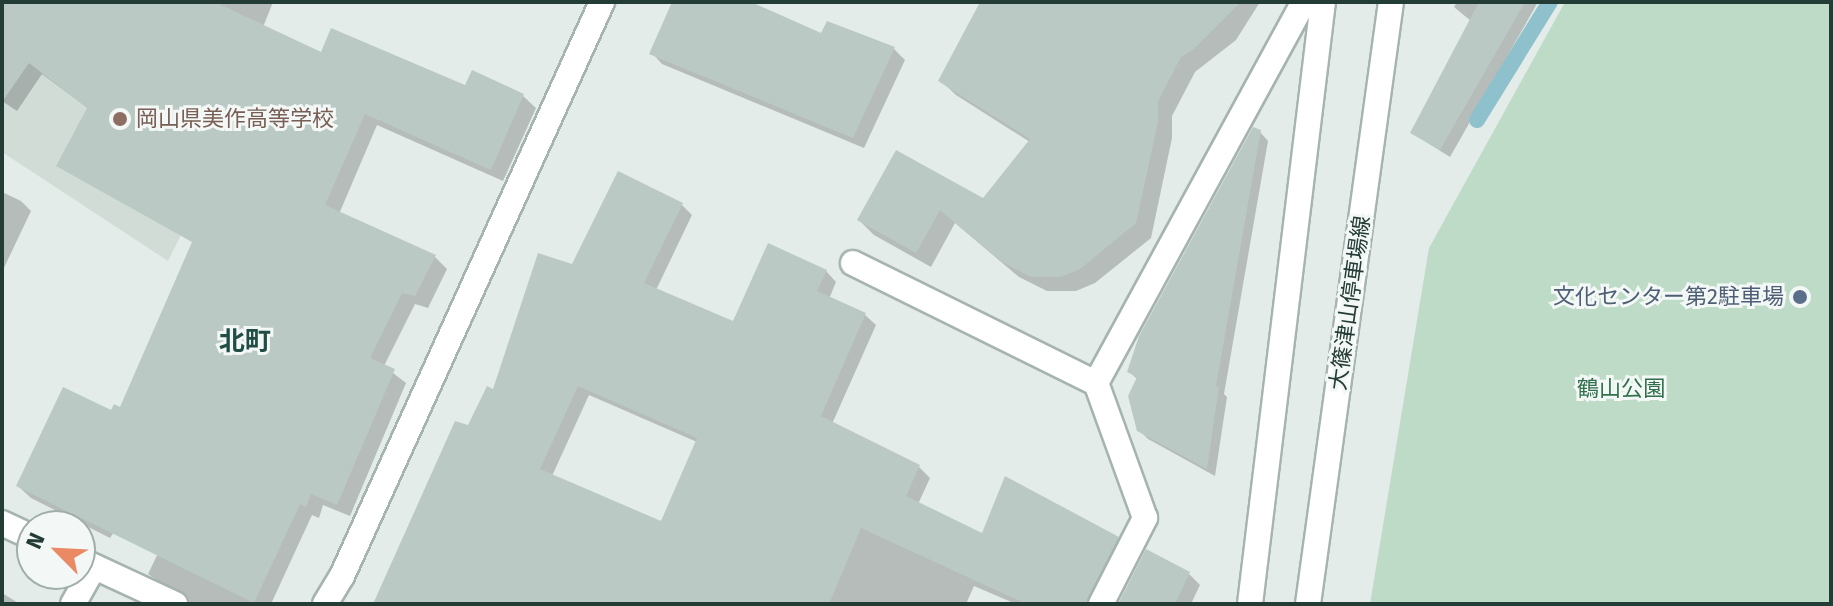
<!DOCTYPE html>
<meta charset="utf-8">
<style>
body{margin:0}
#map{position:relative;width:1833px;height:606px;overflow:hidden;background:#e3ece8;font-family:"Fira Sans","Noto Sans JP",sans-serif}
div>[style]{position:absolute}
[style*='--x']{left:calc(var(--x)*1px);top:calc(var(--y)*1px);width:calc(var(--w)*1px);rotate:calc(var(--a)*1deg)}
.built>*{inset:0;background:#d1dcd7}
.green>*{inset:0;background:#bddbc7}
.shadow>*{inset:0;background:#0003}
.stream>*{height:16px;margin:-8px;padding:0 8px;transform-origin:8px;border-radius:8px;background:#8fc1cd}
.building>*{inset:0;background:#bbc9c4}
.roads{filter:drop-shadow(2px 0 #a6b4af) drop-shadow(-2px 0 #a6b4af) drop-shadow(0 2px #a6b4af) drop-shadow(0 -2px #a6b4af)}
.street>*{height:24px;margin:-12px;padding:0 12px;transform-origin:12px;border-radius:12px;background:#fff}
.secondary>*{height:24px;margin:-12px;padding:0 12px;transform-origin:12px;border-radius:12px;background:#fff}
.dots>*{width:22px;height:22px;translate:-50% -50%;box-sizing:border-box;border:4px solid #f3f8f6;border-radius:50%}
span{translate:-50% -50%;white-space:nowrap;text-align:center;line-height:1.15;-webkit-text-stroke:6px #f3f8f6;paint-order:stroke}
.education-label{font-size:22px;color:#785e54}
.left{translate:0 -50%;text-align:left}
.service-label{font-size:22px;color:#4e5e75}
.right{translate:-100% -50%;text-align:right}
.street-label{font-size:22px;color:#243c36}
.park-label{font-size:22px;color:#31704c}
.quarter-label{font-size:26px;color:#214d44;font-weight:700}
.frame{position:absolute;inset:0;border:4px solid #243c36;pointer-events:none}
.north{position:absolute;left:16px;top:510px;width:80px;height:80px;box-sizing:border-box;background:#f3f8f6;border:2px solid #a0ada9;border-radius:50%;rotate:294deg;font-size:22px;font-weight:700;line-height:32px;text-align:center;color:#243c36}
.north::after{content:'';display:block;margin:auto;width:28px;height:36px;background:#e98a64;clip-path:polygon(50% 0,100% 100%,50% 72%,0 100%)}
</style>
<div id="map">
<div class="built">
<i style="clip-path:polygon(2px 2px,255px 86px,168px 261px,2px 152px)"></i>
</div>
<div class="green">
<i style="clip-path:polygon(1565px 2px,1831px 2px,1831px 604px,1370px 604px,1429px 248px)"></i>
</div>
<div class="shadow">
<i style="clip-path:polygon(2px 2px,273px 2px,263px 27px,322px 54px,466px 88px,473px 73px,523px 96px,536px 108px,503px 181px,377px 125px,339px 214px,434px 256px,447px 269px,428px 308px,415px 304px,384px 366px,406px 383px,350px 516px,323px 505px,319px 518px,312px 515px,271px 604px,190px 604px,148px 574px,228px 409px,204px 395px,110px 538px,31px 498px,18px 486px,121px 410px,200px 240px,89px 109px,42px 74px,17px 111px,2px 101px)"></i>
<i style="clip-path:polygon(675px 2px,746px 2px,822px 36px,828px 23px,894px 49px,905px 60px,864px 148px,662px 64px,652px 53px)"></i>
<i style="clip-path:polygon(982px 2px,1260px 2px,1236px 40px,1195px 72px,1172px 116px,1172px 138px,1151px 238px,1095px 283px,1076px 291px,1047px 291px,1019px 277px,955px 223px,931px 267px,874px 235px,859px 220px,984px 200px,1030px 142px,956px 95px,941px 81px)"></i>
<i style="clip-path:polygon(1457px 2px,1538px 2px,1450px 157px,1412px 133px,1471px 21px,1454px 7px)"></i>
<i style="clip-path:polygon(1260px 132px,1268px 141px,1224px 394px,1227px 397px,1215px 476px,1148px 439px,1139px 430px,1138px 380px,1129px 371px)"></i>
<i style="clip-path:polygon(2px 192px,21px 201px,31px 211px,2px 272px)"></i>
<i style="clip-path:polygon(evenodd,681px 204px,692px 215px,656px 290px,734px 323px,826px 271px,836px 282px,829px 299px,865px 315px,876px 325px,832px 424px,919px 467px,930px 478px,918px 504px,983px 536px,1117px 538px,1128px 549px,1100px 604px,1016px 604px,974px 586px,966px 604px,375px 604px,469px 427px,573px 267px,681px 204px,589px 395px,697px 442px,662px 523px,552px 476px,589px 395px)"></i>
<i style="clip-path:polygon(1189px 574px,1200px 585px,1191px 604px,1120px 604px)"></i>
<i style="clip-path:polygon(2px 593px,20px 604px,2px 604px)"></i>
</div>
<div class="stream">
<i style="--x:1477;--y:120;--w:139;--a:-58.3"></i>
</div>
<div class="building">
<i style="clip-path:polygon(2px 2px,215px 2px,321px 52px,331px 28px,465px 85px,472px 70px,524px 94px,491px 170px,365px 114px,325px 205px,436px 255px,415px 296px,402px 293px,370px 358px,395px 369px,337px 505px,311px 494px,306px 507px,300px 504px,254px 603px,16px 486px,63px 387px,111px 410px,114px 404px,120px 407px,192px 242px,56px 166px,87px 108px,29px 63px,2px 102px)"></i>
<i style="clip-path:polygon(672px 2px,751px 2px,821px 33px,827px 21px,895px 47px,853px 138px,649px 54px)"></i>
<i style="clip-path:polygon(980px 2px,1241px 2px,1195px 48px,1181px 57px,1158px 101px,1158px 122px,1136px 223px,1080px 269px,1060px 277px,1031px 277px,1002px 262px,940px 210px,916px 253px,857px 220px,896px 150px,983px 198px,1030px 139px,938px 81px)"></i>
<i style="clip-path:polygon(1479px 2px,1525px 2px,1440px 150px,1410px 133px)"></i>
<i style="clip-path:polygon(1253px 127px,1261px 130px,1216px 386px,1219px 387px,1207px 469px,1137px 431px,1128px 396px,1137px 377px,1127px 372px,1139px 336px)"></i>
<i style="clip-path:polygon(evenodd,618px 171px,683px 203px,644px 283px,733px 321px,768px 243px,827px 270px,817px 291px,866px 313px,821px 416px,920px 465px,906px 496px,982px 533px,1005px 476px,1119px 537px,1086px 604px,1026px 604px,861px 528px,829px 604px,373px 604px,455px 421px,468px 425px,487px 386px,493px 389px,538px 253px,572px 264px,618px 171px,578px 386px,697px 438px,661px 521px,540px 469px,578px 386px)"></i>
<i style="clip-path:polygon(1146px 549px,1190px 572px,1175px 604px,1118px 604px)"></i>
</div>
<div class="roads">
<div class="street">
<i style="--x:853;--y:263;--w:271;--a:26.3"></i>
<i style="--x:2;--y:523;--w:33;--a:25"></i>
<i style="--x:80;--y:560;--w:105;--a:24.9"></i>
<i style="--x:73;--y:604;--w:43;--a:-60.4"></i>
<i style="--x:325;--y:604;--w:33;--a:-59"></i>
<i style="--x:342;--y:576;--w:630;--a:-65.63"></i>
<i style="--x:1101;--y:604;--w:97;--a:-62.9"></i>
<i style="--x:1145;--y:518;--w:144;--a:-109.9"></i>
<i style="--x:1096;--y:383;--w:434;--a:-61.4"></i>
</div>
<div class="secondary">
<i style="--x:1250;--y:604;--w:606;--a:-83.09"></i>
<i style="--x:1308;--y:604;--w:608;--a:-82.15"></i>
</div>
</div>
<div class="dots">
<i style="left:120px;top:119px;background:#8d6e63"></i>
<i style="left:1800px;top:297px;background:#5c6f8a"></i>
</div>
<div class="education-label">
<span class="left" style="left:136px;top:119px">岡山県美作高等学校</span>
</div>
<div class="service-label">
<span class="right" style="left:1784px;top:297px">文化センター第2駐車場</span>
</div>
<div class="street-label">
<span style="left:1350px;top:303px;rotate:-82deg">大篠津山停車場線</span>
</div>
<div class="park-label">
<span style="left:1621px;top:389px">鶴山公園</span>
</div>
<div class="quarter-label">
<span style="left:245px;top:342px">北町</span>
</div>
<div class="frame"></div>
<div class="north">N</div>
</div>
